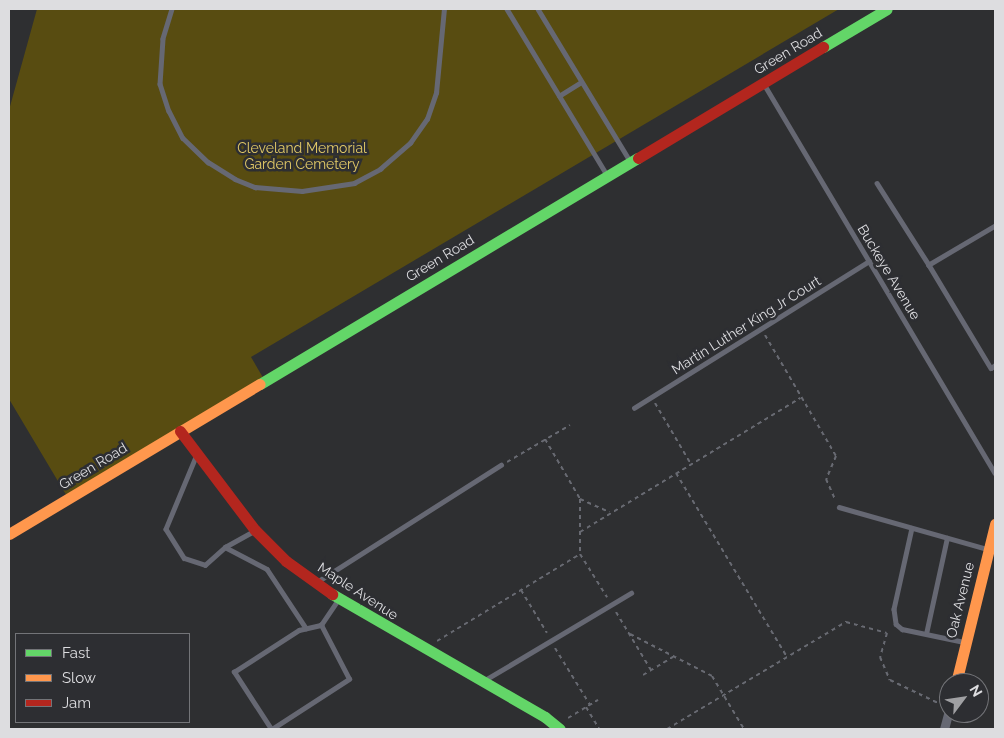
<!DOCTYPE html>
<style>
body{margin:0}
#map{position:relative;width:1004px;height:738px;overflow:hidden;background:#2e2f31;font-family:Raleway,sans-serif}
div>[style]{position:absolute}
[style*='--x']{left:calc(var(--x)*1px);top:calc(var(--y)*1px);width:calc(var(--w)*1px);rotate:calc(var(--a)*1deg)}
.green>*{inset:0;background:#584c11}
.path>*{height:2px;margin-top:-1px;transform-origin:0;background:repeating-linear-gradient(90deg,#686a72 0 4px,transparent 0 8px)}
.lane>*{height:4.5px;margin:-2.25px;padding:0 2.25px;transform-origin:2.25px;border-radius:2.25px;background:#666873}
.street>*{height:9px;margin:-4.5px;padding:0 4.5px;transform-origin:4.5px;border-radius:4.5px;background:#666873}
.fast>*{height:11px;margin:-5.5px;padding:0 5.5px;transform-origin:5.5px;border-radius:5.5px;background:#63d668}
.slow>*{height:11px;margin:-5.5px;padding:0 5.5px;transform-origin:5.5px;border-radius:5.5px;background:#ff974d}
.jam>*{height:11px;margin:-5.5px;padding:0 5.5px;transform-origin:5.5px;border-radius:5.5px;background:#b3261e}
span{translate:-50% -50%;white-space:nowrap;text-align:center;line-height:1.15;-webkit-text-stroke:5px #2d2e32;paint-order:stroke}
.street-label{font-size:14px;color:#dddde0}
.park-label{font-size:14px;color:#e3ca67}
.frame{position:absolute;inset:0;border:10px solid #dddde0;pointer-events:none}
.legend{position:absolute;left:15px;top:633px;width:175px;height:90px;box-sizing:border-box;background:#2d2e32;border:1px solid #737478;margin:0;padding:6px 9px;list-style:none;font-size:15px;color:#dddde0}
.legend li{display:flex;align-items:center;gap:10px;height:25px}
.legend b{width:25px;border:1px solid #737478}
.north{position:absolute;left:939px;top:673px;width:50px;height:50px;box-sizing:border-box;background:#2d2e32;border:1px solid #737478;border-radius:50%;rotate:59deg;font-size:14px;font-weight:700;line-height:20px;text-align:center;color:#dddde0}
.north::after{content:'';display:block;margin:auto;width:18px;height:22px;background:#a0a0a3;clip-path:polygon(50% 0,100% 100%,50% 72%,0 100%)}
</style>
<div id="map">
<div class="green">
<i style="clip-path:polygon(37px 9px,839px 9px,251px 357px,265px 381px,68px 498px,9px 399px,9px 110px)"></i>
</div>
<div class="path">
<i style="--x:765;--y:335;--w:140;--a:59.6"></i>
<i style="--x:836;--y:456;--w:25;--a:113"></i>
<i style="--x:826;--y:479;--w:22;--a:66"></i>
<i style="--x:655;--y:403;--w:71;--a:59.5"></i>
<i style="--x:545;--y:439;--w:69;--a:59.7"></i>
<i style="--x:580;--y:499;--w:55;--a:90"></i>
<i style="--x:580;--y:554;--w:51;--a:57.9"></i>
<i style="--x:507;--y:462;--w:73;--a:-30.4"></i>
<i style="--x:676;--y:473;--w:213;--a:58.9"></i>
<i style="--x:580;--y:499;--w:32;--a:24"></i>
<i style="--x:580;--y:532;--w:258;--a:-31.3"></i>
<i style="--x:521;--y:590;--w:50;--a:58.8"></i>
<i style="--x:616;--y:612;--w:68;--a:58.9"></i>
<i style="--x:630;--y:634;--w:92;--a:27.1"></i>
<i style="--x:712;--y:676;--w:62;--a:58.9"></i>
<i style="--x:437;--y:641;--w:167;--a:-31.3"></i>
<i style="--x:555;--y:648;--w:67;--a:58.4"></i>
<i style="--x:643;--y:675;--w:35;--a:-31"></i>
<i style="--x:586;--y:707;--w:26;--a:59"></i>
<i style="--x:568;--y:718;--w:35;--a:-31"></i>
<i style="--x:667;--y:729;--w:209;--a:-30.9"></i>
<i style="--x:846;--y:622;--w:42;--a:15"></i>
<i style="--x:887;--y:633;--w:25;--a:106"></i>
<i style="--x:880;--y:657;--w:25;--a:67"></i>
<i style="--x:890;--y:680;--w:55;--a:25.6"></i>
</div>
<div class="lane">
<i style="--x:172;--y:9;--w:31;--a:107"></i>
<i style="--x:163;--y:39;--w:45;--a:93.8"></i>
<i style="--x:160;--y:84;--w:28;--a:72"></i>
<i style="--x:169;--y:111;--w:30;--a:63"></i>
<i style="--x:183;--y:138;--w:35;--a:44"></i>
<i style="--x:208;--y:162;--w:32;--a:32"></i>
<i style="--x:235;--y:179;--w:22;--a:22"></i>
<i style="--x:255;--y:187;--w:47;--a:4.9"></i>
<i style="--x:302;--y:191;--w:53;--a:-8.7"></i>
<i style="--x:354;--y:183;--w:30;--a:-28"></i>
<i style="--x:380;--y:169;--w:40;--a:-41"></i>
<i style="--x:410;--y:143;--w:29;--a:-55"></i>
<i style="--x:427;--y:119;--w:28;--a:-71"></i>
<i style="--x:436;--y:93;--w:84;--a:-84.6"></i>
<i style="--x:507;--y:9;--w:194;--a:58.9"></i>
<i style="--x:538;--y:9;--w:178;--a:58.8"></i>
<i style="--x:764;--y:84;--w:452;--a:59.3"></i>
<i style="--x:559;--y:96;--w:26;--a:-32"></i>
<i style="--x:877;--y:183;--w:97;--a:57.6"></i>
<i style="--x:995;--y:226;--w:77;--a:149.4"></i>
<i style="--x:929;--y:265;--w:120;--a:59"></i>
<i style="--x:991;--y:368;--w:5;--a:-37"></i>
<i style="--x:634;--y:408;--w:277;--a:-32"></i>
<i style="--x:196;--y:457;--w:78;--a:112.6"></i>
<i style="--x:166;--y:529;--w:34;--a:58"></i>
<i style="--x:184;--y:558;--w:22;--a:18"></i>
<i style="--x:205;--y:565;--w:27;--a:-42"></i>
<i style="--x:225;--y:547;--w:33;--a:-29"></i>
<i style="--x:839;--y:507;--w:154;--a:15.8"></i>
<i style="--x:912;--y:528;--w:83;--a:102.5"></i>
<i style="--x:894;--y:609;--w:15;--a:82"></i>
<i style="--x:896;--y:624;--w:8;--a:40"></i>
<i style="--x:902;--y:629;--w:63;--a:11.8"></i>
<i style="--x:225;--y:547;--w:47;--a:27.6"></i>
<i style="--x:267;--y:569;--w:71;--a:56.5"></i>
<i style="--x:317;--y:582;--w:218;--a:-32.5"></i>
<i style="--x:926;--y:634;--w:98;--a:-77.7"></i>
<i style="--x:485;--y:680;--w:170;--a:-30.8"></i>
<i style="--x:271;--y:729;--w:68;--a:-123"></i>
<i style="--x:234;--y:672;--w:77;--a:-32.9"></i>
<i style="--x:299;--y:630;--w:23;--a:-13"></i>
<i style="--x:272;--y:729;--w:92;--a:-33"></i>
<i style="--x:349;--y:679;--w:61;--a:-117.4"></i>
<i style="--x:321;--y:625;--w:30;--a:-56"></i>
</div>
<div class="street">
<i style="--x:944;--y:729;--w:20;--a:-75"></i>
</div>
<div class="fast">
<i style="--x:823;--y:47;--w:74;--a:-30.7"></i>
<i style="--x:260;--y:384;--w:440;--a:-30.9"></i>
<i style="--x:332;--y:594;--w:246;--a:30"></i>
<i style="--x:545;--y:717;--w:19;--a:39"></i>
</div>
<div class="slow">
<i style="--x:9;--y:534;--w:292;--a:-30.9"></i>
<i style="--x:956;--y:683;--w:164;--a:-76.2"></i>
</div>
<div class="jam">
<i style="--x:638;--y:158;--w:216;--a:-31"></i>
<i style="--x:180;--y:431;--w:124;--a:52.9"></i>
<i style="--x:255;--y:530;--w:44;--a:45"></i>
<i style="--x:286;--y:561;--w:57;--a:35.7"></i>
</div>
<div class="street-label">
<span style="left:788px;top:51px;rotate:-31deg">Green Road</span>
<span style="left:440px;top:258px;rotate:-31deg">Green Road</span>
<span style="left:889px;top:272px;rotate:59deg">Buckeye Avenue</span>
<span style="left:746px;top:325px;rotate:-32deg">Martin Luther King Jr Court</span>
<span style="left:93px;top:466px;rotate:-31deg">Green Road</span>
<span style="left:358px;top:591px;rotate:33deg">Maple Avenue</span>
<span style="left:960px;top:600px;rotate:-76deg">Oak Avenue</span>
</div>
<div class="park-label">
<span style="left:302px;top:156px">Cleveland Memorial<br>Garden Cemetery</span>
</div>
<div class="frame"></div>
<ul class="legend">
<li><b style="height:6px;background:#63d668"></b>Fast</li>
<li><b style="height:6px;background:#ff974d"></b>Slow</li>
<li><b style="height:6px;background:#b3261e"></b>Jam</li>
</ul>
<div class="north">N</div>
</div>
